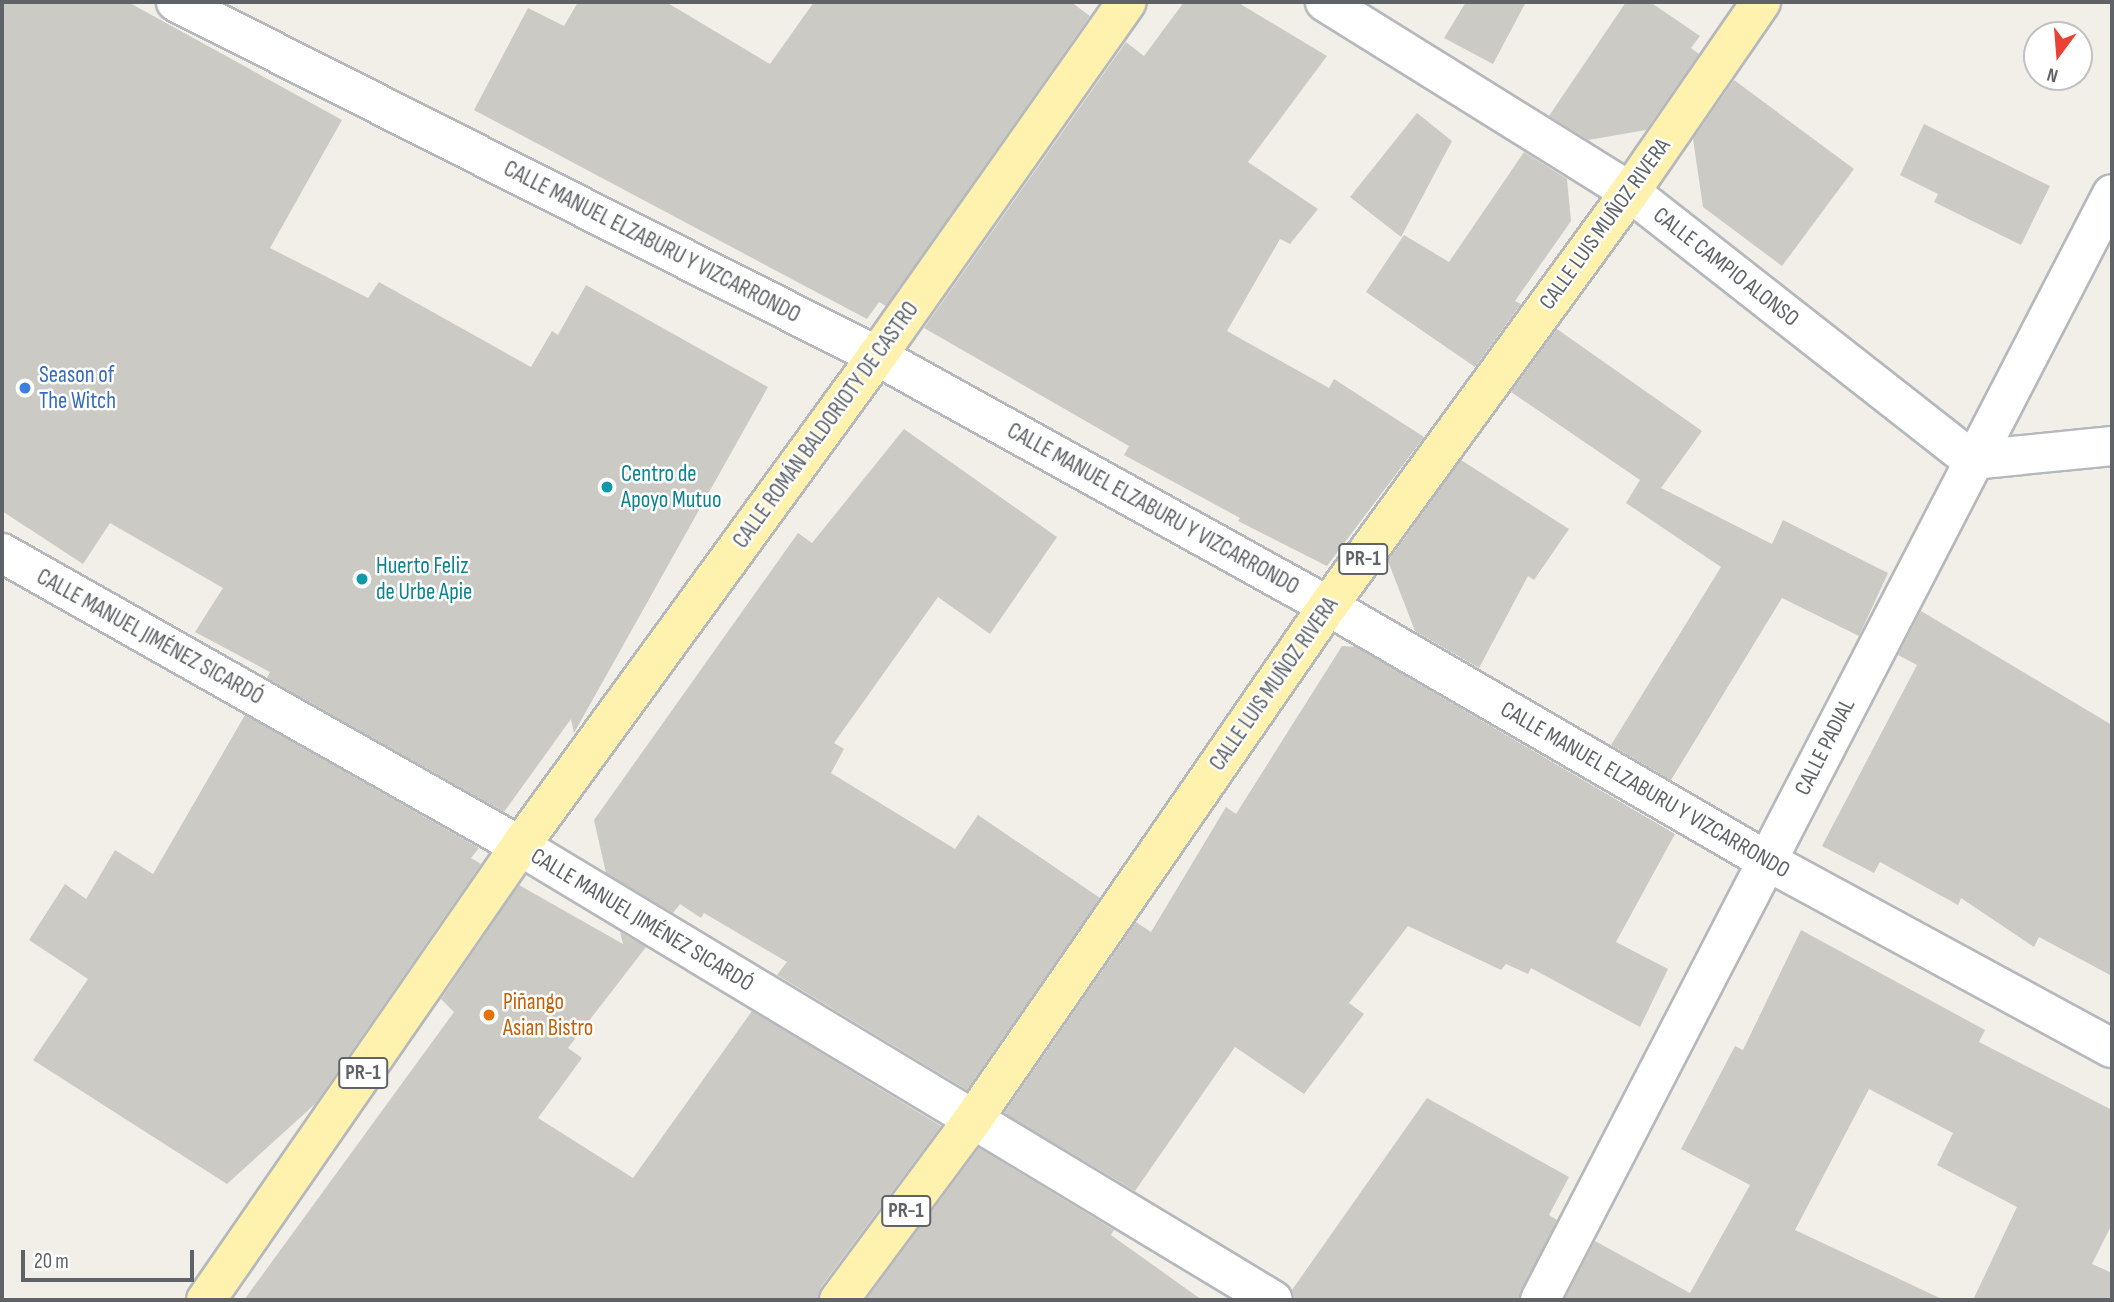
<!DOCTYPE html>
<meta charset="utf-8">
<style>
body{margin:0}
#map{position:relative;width:2114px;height:1302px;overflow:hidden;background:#f1efe8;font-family:"Sofia Sans Condensed",sans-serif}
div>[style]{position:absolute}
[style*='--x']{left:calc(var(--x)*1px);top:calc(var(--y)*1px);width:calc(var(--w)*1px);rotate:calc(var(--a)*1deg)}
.building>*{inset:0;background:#cccac5}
.roads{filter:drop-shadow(2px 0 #b5b8bc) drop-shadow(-2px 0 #b5b8bc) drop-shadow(0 2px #b5b8bc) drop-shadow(0 -2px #b5b8bc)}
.street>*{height:38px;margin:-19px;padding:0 19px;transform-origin:19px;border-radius:19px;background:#fff}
.primary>*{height:38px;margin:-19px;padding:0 19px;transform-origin:19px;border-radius:19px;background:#fff2af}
.dots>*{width:19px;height:19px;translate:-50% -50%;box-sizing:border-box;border:4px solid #fff;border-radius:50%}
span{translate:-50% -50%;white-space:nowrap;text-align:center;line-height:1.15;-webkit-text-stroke:5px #fff;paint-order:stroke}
.shield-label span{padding:2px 5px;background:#fff;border:2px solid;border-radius:5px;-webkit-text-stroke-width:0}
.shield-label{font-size:21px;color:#5f6368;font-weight:700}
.street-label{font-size:23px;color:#5f6368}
.shop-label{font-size:23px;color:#366cbe}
.left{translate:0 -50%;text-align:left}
.culture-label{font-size:23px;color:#0d838f}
.food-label{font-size:23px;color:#c56008}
.frame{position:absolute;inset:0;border:4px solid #5f6368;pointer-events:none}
.north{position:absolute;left:2023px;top:21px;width:70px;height:70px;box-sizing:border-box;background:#fff;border:2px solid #bfc1c3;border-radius:50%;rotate:196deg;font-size:19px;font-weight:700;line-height:28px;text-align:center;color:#5f6368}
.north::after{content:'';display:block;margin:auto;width:24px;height:32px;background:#ea4335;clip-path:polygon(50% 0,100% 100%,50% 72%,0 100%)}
.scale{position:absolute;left:21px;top:1250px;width:173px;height:32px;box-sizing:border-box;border:4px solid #5f6368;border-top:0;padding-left:9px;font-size:21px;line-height:24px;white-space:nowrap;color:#5f6368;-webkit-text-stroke:5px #fff;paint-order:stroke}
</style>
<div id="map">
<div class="building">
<i style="clip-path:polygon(2px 2px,128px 2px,342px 120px,270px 248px,368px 298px,379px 282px,531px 367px,552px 331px,558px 335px,586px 285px,768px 387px,574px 733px,571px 719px,504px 812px,267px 678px,270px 672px,195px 632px,223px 588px,110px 523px,83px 564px,2px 511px)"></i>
<i style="clip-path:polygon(578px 2px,666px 2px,770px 64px,814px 2px,1071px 2px,1090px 16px,886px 306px,879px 302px,867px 319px,474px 110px,528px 8px,564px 26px)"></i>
<i style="clip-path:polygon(1184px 2px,1237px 2px,1327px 56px,1248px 162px,1318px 209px,1290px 244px,1280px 239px,1227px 331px,1329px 388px,1334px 379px,1424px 437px,1327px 566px,1238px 521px,1240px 518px,1124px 455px,1129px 446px,924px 328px,1126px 42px,1144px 56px)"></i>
<i style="clip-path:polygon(1466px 2px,1526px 2px,1493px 64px,1444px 38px)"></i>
<i style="clip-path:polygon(1626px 2px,1650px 2px,1700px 36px,1691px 48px,1699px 54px,1646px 130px,1588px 140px,1549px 116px)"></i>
<i style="clip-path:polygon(1734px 80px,1854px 169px,1782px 266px,1703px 207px,1693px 139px)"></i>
<i style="clip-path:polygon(1417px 113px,1452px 141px,1401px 237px,1350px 197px)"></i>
<i style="clip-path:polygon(1924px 124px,2050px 186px,2021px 245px,1934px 202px,1938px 194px,1900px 175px)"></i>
<i style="clip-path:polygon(1524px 152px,1567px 179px,1571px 221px,1515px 301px,1521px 304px,1475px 367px,1366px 292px,1404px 235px,1449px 262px)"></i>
<i style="clip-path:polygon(1557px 329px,1702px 431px,1661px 488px,1772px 544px,1783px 520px,1888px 573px,1859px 636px,1782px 598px,1671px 780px,1611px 745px,1721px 567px,1626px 503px,1640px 480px,1511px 392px)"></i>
<i style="clip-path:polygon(904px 429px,1057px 537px,990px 634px,938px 597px,834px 743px,844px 749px,831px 773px,955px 849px,978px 815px,1100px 898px,967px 1090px,777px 975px,787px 962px,704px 913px,701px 918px,680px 904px,673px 913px,606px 873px,594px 820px,798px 533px,812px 543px)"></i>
<i style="clip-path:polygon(1461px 460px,1569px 529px,1534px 580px,1528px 576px,1479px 668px,1415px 631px,1388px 561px)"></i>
<i style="clip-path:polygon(1921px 611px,2112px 725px,2112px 976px,2039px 937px,2034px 947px,1961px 898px,1958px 905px,1880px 862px,1874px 873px,1822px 846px,1917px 665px,1898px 655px)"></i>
<i style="clip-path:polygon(1342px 646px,1356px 647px,1675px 834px,1616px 942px,1668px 969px,1640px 1027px,1531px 968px,1528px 974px,1506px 964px,1501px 970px,1408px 926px,1349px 1003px,1364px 1014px,1304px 1094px,1235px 1047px,1135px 1191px,1004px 1113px,1136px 922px,1151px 932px,1226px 807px,1236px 814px)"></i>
<i style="clip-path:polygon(245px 715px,479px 848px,471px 858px,481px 864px,315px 1104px,227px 1184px,33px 1060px,88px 979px,29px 940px,65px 884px,86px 899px,115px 850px,153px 874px)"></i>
<i style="clip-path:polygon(519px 885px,623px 944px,620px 932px,646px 947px,568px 1048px,582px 1058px,538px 1118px,633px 1178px,752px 1011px,941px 1126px,821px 1287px,818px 1300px,244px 1300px,454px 1012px,441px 999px)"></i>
<i style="clip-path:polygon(1801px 930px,1985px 1030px,1979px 1042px,2112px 1110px,2112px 1224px,2092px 1264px,2112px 1273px,2112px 1300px,1973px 1300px,2017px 1207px,1937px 1165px,1953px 1133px,1869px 1089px,1795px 1230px,1944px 1300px,1564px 1300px,1595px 1241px,1690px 1293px,1750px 1185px,1681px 1149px,1735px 1046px,1743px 1050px)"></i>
<i style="clip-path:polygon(1427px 1098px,1569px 1177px,1549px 1215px,1557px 1220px,1518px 1300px,1295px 1300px,1292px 1290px)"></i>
<i style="clip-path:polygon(979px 1148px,1114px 1230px,1111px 1235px,1202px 1300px,866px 1300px)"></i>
</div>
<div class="roads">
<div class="street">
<i style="--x:176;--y:2;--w:785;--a:26.79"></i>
<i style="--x:877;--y:356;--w:516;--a:29"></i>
<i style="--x:1328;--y:606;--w:508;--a:30.15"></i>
<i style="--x:1767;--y:861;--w:392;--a:28.5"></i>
<i style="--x:1325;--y:2;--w:359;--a:31.9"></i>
<i style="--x:1630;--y:192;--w:434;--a:38.1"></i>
<i style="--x:1972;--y:460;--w:141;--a:-5.7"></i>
<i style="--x:2;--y:553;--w:595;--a:29.49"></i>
<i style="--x:520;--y:846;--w:879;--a:31.09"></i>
<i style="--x:1540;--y:1300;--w:1245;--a:-62.65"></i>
</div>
<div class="primary">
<i style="--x:206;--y:1300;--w:552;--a:-55.33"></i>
<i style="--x:520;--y:846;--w:606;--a:-53.92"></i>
<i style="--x:877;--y:356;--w:433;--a:-54.8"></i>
<i style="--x:839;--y:1300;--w:223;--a:-53.4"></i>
<i style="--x:972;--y:1121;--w:626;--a:-55.35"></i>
<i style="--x:1328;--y:606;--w:512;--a:-53.89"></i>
<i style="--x:1630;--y:192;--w:231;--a:-55.4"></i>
</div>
</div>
<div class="dots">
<i style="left:25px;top:388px;background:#3f7fe0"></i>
<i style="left:607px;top:487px;background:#0f9aa8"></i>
<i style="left:362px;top:579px;background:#0f9aa8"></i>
<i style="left:489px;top:1015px;background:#e8710a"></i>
</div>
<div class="shield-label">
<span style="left:1363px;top:559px">PR-1</span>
<span style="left:363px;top:1073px">PR-1</span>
<span style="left:906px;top:1211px">PR-1</span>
</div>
<div class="street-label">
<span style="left:1605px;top:224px;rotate:-54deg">CALLE LUIS MUÑOZ RIVERA</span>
<span style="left:652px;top:242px;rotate:27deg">CALLE MANUEL ELZABURU Y VIZCARRONDO</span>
<span style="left:1726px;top:267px;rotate:38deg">CALLE CAMPIO ALONSO</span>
<span style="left:826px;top:425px;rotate:-54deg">CALLE ROMÁN BALDORIOTY DE CASTRO</span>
<span style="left:1153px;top:509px;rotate:29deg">CALLE MANUEL ELZABURU Y VIZCARRONDO</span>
<span style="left:150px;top:637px;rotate:29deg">CALLE MANUEL JIMÉNEZ SICARDÓ</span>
<span style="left:1274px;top:684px;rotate:-55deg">CALLE LUIS MUÑOZ RIVERA</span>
<span style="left:1825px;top:747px;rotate:-63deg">CALLE PADIAL</span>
<span style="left:1645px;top:790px;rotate:30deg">CALLE MANUEL ELZABURU Y VIZCARRONDO</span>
<span style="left:642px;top:920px;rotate:31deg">CALLE MANUEL JIMÉNEZ SICARDÓ</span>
</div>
<div class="shop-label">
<span class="left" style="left:39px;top:388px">Season of<br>The Witch</span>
</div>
<div class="culture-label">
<span class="left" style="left:621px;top:487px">Centro de<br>Apoyo Mutuo</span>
<span class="left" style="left:376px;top:579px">Huerto Feliz<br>de Urbe Apie</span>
</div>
<div class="food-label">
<span class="left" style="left:503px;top:1015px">Piñango<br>Asian Bistro</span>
</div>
<div class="frame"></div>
<div class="north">N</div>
<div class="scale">20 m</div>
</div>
